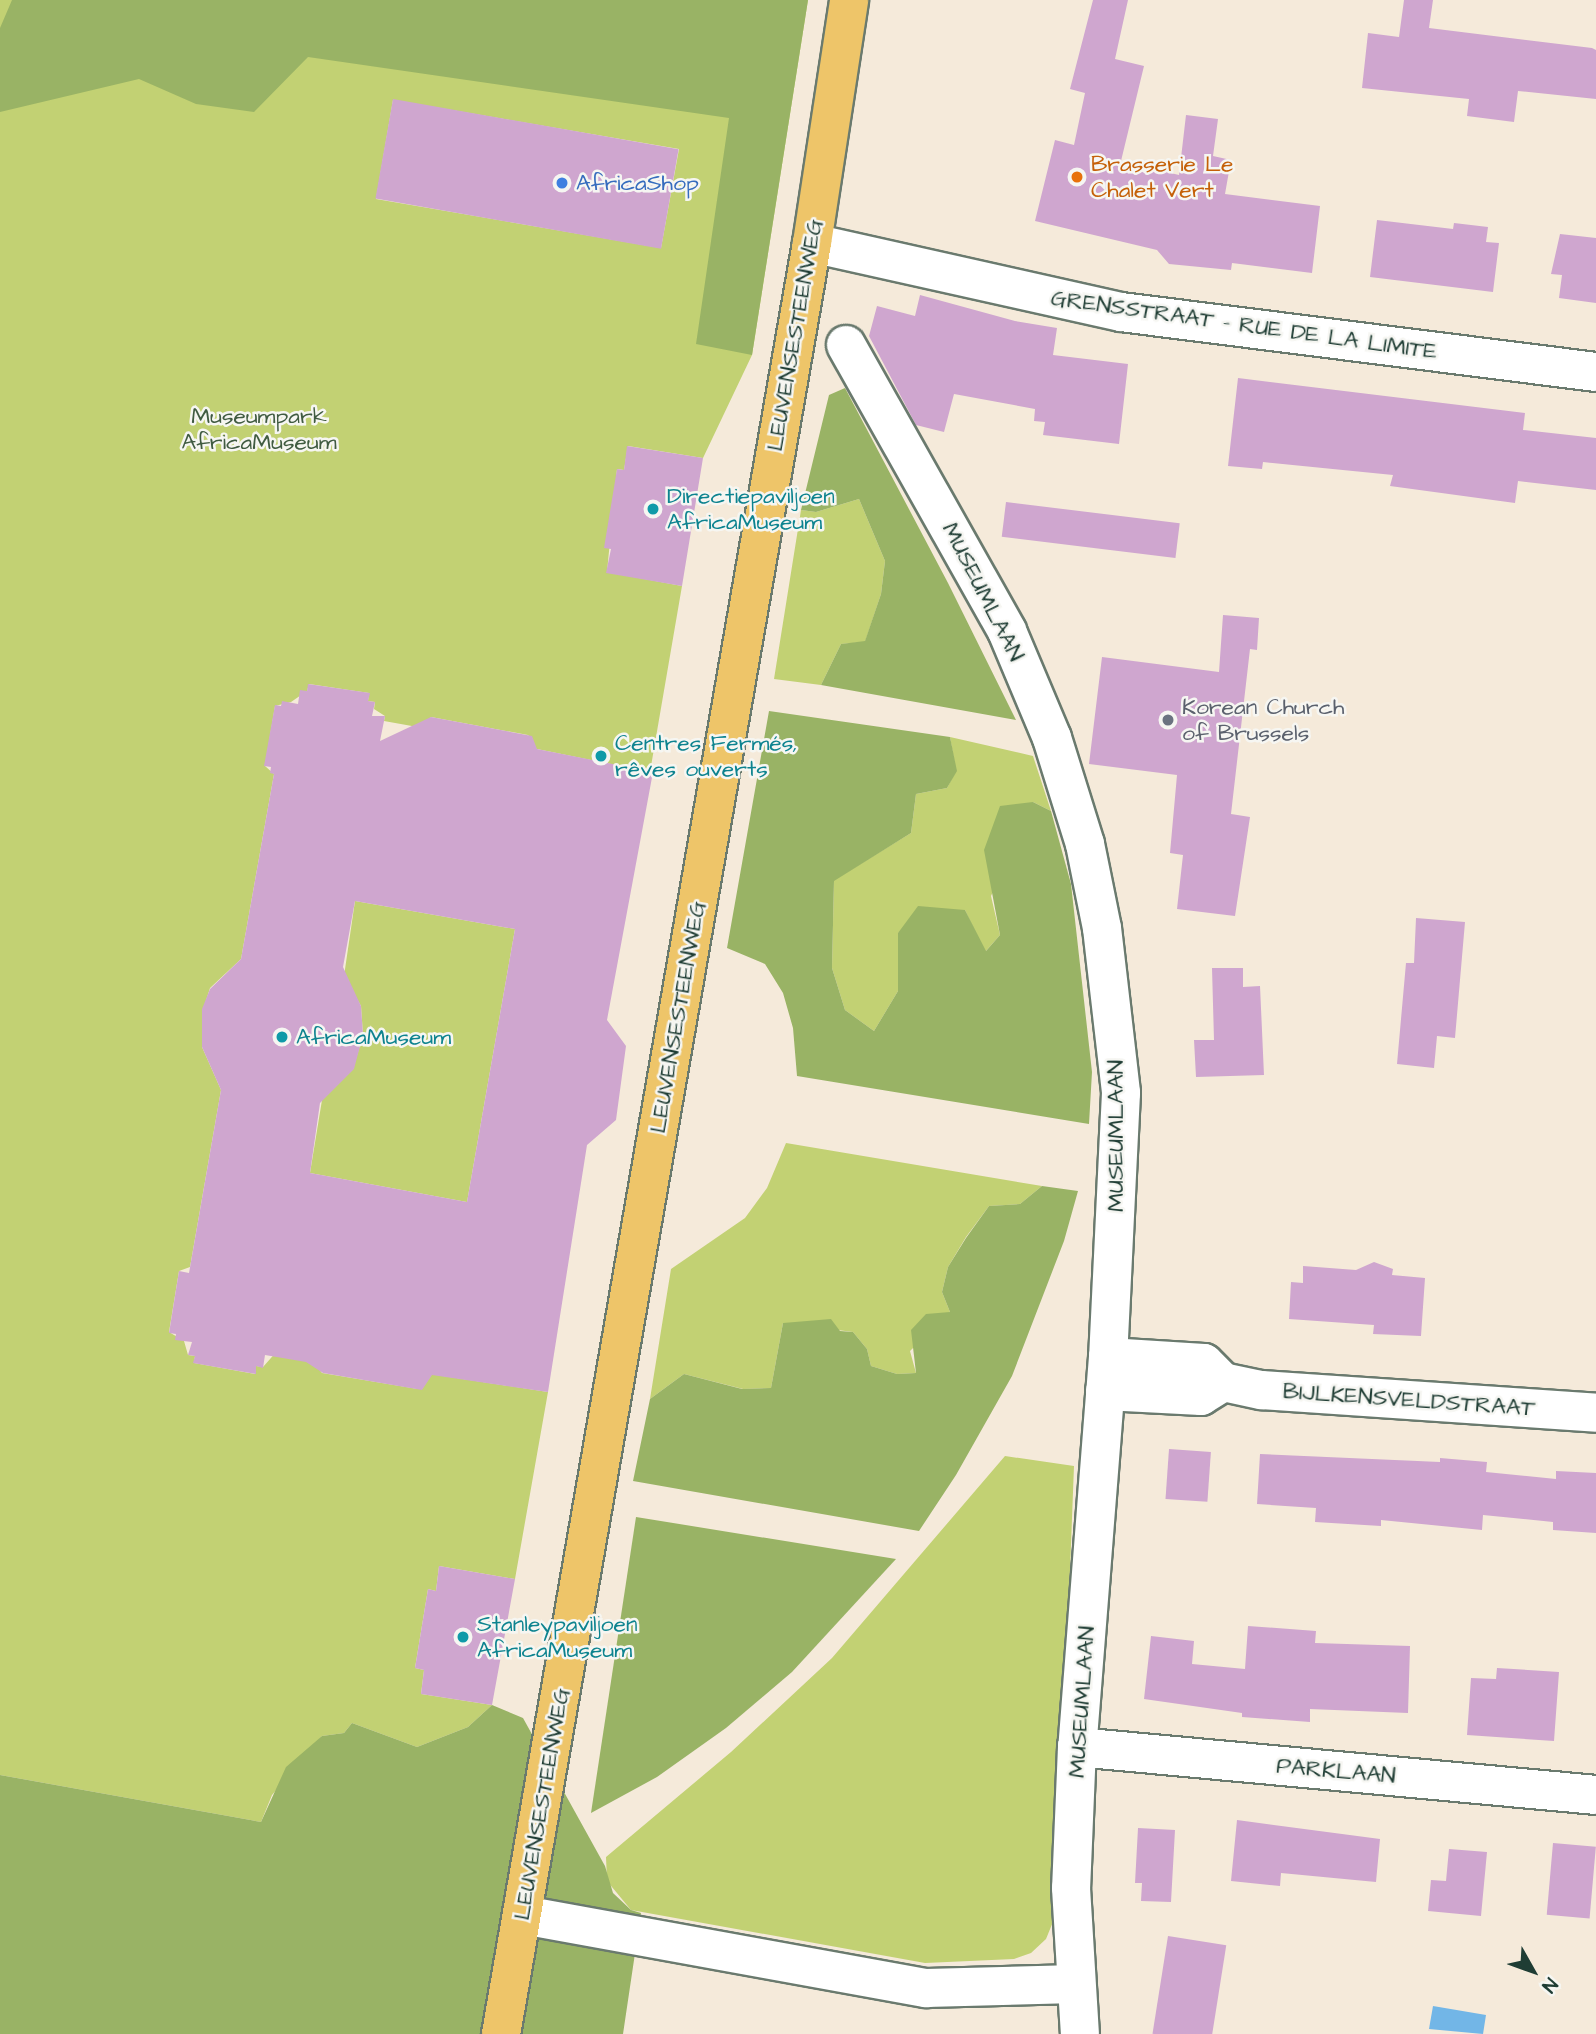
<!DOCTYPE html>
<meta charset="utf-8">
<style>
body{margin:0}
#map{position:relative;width:1596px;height:2034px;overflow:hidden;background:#f5eada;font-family:"Architects Daughter",sans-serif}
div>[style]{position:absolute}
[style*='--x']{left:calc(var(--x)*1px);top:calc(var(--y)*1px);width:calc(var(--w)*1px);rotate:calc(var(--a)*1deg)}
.green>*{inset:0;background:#c2d173}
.forest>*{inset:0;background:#99b365}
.water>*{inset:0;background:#72b6e7}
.building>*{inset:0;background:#cfa6cf;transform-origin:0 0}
.roads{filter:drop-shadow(2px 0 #6a7a6e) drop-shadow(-2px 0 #6a7a6e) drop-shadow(0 2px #6a7a6e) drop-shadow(0 -2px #6a7a6e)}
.minor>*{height:38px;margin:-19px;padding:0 19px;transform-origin:19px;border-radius:19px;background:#fff}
.tertiary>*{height:38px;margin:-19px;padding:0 19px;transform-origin:19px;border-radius:19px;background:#fff}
.primary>*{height:38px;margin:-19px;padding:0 19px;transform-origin:19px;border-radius:19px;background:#eec569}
.dots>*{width:19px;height:19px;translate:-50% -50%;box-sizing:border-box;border:4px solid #f6f6f2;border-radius:50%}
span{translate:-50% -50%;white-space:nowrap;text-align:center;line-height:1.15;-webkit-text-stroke:5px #f6f6f2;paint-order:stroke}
.food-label{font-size:23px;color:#c56008}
.left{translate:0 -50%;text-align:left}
.shop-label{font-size:23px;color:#366cbe}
.street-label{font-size:23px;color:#1f3d34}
.park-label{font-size:23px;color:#405b41}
.culture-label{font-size:23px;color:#0d838f}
.worship-label{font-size:23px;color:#5b616d}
.north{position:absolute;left:1498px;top:1936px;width:70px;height:70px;-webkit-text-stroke:5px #f6f6f2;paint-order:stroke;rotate:130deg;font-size:19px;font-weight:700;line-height:28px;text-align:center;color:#1f3d34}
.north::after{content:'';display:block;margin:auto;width:24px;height:32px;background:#1f3d34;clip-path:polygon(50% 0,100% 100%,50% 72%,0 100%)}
</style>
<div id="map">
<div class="green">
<i style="clip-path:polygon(evenodd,0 0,808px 0,752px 355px,703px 458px,628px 446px,624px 470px,617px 469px,607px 572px,682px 586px,650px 772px,532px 748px,534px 742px,528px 735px,431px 717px,423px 728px,384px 721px,385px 716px,374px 709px,375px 702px,368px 701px,369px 693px,309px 684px,307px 691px,291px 702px,275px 706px,265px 766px,274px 774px,241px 959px,210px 988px,202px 1013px,202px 1047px,221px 1090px,190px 1267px,179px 1271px,169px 1332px,184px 1341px,188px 1355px,195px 1356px,194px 1363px,255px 1374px,256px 1366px,263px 1367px,278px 1350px,316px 1365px,322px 1373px,418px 1389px,424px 1373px,548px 1392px,515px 1579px,439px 1566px,436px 1591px,428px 1589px,415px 1668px,424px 1670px,421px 1694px,492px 1705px,468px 1727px,417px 1747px,352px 1723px,344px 1733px,322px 1736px,272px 1795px,261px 1822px,0 1775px,0 0,393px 100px,679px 149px,661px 248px,376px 199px,393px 100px)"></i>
<i style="clip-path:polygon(859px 499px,885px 561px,881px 594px,865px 642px,841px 644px,821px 685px,774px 679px,801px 510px,816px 512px)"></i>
<i style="clip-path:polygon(950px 737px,1033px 756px,1051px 811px,1033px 802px,991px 896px,1000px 935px,985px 952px,965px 910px,898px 933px,898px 991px,874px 1031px,845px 1010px,832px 968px,834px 880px,911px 833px,916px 794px,947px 788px,956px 771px)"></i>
<i style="clip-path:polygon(355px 901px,515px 929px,467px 1202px,310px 1173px,322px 1100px,353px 1069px,363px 1035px,361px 1006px,344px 976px)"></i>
<i style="clip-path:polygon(786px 1143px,1042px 1186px,1020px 1204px,989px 1206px,966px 1237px,948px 1267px,942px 1292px,950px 1312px,910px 1351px,916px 1373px,897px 1374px,871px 1366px,867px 1349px,853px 1332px,783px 1323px,771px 1388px,743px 1389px,684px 1374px,650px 1399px,671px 1269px,745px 1218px,767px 1188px)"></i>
<i style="clip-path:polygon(1005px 1456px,1074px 1466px,1057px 1912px,1046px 1939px,1031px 1953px,1014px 1959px,925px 1963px,631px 1910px,607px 1881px,606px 1857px,731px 1752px,832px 1658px)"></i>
</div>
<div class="forest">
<i style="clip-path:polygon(12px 0,808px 0,752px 355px,696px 344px,729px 118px,308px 57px,254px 112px,196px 104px,139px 79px,0 112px,0 28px)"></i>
<i style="clip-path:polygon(845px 388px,948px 583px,1016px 720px,821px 685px,841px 644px,865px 641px,881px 594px,885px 561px,859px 499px,816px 512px,801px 510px,829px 395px)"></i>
<i style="clip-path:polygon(769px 711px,950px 737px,957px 771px,947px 788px,916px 794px,911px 833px,834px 881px,832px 968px,845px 1010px,874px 1031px,898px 991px,898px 933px,918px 906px,965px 910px,986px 951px,1000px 935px,984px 850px,1000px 806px,1033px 802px,1051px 811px,1071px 884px,1092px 1072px,1089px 1124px,797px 1076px,793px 1028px,783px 993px,765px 964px,727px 948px)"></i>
<i style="clip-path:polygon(1042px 1186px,1078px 1191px,1064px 1241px,1012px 1376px,956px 1475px,919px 1531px,633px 1481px,650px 1399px,684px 1374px,742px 1389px,771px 1388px,783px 1323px,831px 1319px,840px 1331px,853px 1332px,867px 1349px,871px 1366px,897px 1374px,916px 1373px,911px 1330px,926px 1314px,950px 1312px,942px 1292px,948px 1267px,966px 1238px,989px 1206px,1020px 1204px)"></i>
<i style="clip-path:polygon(636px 1517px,896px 1559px,792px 1672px,726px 1728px,657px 1777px,591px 1813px)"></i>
<i style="clip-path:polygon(492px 1705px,523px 1718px,605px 1866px,613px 1893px,631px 1910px,641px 1913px,623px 2034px,0 2034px,0 1775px,261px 1822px,286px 1767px,322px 1736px,344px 1733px,352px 1723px,417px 1747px,468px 1727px)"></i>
</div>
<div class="water">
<i style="clip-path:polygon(1433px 2006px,1486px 2015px,1483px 2034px,1429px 2029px)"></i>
</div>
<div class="building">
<i style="clip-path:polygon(1093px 0,1128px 0,1115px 59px,1144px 66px,1121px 161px,1179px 175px,1186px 115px,1218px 119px,1213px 156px,1231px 160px,1225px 194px,1320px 206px,1312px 273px,1232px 263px,1231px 270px,1169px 264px,1157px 250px,1035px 221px,1055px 140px,1074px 145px,1085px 93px,1070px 89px)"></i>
<i style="clip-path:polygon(1404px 0,1433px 0,1429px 28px,1592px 48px,1596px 50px,1596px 99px,1518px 91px,1514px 122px,1467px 116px,1469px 99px,1362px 88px,1368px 33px,1399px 37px)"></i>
<i style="left:393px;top:99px;width:290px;height:101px;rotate:10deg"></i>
<i style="clip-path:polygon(1377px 220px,1453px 229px,1454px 223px,1488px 227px,1486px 242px,1499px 243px,1493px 292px,1370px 277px)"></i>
<i style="clip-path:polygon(1560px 234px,1596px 238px,1596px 303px,1559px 298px,1562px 275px,1551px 274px)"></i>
<i style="clip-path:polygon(920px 295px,1015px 321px,1057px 328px,1053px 355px,1128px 364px,1119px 444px,1043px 435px,1045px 422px,1034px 421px,1035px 409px,954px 394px,944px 432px,916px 425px,869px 336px,877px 306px,915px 316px)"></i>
<i style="clip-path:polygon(1238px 378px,1525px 413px,1523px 430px,1596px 438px,1596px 490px,1518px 481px,1515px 503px,1390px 486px,1393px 475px,1263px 462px,1262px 469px,1228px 466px)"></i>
<i style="clip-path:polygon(627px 446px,703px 458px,682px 586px,606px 573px,611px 549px,604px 548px,617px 469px,624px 470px)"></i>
<i style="left:1006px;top:502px;width:175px;height:35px;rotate:7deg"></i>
<i style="clip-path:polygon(1223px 615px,1259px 618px,1257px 650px,1250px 649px,1231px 814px,1250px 817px,1235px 916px,1177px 909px,1183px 855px,1170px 853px,1177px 775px,1089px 764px,1102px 657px,1219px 672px)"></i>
<i style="clip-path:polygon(evenodd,308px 684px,370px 693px,368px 701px,375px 702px,372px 716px,385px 716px,380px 741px,431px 717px,532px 736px,537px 749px,653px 772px,607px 1020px,626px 1046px,616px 1120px,587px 1145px,548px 1392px,432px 1375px,422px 1390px,323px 1373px,306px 1362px,265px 1355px,263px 1368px,256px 1366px,256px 1374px,193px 1363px,195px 1356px,188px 1355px,192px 1342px,175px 1340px,176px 1334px,169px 1333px,179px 1271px,189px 1273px,221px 1090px,202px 1047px,202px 1009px,210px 989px,241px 959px,274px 774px,270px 773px,271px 767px,264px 766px,275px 705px,281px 706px,282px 701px,298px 704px,300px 690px,307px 691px,308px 684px,355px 901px,515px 929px,467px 1202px,310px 1173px,320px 1103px,354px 1069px,363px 1035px,361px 1006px,343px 967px,355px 901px)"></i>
<i style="clip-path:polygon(1416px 918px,1465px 922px,1455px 1038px,1437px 1036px,1434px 1068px,1397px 1064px,1406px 963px,1414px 963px)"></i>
<i style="clip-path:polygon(1212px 968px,1243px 968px,1243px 987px,1260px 986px,1264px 1075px,1196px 1077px,1194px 1040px,1214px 1040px)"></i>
<i style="clip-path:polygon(1374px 1262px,1393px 1269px,1392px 1275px,1425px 1278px,1421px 1336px,1373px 1334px,1374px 1325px,1289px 1319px,1291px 1282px,1303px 1283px,1303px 1266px,1356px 1270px)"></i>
<i style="left:1169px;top:1449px;width:42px;height:50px;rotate:4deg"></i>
<i style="clip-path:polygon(1260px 1454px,1440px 1462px,1440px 1458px,1487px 1462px,1486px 1472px,1556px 1479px,1556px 1471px,1596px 1473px,1596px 1533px,1553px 1530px,1553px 1522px,1483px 1515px,1482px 1530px,1381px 1520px,1381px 1526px,1315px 1522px,1316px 1508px,1257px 1504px)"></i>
<i style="clip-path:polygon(439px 1566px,515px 1579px,492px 1705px,421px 1694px,424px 1670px,415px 1668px,428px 1589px,436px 1591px)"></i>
<i style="clip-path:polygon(1248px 1626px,1316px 1631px,1315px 1643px,1410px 1646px,1408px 1713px,1310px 1709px,1310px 1722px,1242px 1717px,1242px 1713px,1144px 1699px,1151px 1636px,1194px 1641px,1192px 1664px,1245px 1669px)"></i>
<i style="clip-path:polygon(1497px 1668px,1559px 1672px,1554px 1741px,1467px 1735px,1471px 1678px,1496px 1679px)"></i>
<i style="clip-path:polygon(1237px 1820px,1380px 1839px,1376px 1882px,1281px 1873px,1280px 1886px,1231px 1881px)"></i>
<i style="clip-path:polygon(1138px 1828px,1175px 1830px,1171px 1902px,1141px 1901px,1142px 1883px,1135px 1883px)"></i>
<i style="left:1553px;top:1843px;width:43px;height:72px;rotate:5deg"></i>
<i style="clip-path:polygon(1449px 1849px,1487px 1852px,1481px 1916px,1428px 1911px,1431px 1880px,1446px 1881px)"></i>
<i style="left:1168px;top:1936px;width:59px;height:99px;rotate:9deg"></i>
</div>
<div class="roads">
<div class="minor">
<i style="--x:846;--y:345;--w:328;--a:60.6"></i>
<i style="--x:1007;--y:631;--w:116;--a:67.2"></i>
<i style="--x:1052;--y:738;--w:111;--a:72.7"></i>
<i style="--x:1085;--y:844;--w:86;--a:78.6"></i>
<i style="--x:1102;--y:928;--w:166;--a:83.4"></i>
<i style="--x:1121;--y:1093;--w:264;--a:92.8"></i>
<i style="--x:1108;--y:1357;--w:391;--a:94.5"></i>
<i style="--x:1077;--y:1747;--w:141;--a:92.4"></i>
<i style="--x:1071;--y:1888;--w:146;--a:86.5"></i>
<i style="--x:1108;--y:1357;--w:96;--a:3.6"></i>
<i style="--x:1204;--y:1363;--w:27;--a:45"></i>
<i style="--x:1105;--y:1391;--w:96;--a:3"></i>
<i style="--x:1201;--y:1396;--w:26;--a:-32"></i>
<i style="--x:1223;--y:1382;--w:40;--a:12"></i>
<i style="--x:1262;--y:1390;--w:335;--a:3.9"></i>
<i style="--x:1077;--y:1747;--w:521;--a:5.28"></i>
<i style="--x:523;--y:1915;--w:410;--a:10.3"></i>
<i style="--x:926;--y:1988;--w:150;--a:-1.5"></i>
</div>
<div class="tertiary">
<i style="--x:812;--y:243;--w:317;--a:12.6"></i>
<i style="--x:1121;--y:312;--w:479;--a:7.2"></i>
</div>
<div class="primary">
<i style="--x:501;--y:2034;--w:1818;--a:-80.15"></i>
<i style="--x:812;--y:243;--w:246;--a:-81.3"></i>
</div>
</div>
<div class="dots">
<i style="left:1077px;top:177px;background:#e8710a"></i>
<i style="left:562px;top:183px;background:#3f7fe0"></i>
<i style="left:653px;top:509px;background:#0f9aa8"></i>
<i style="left:1168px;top:720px;background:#6b7280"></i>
<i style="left:601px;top:756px;background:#0f9aa8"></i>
<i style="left:282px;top:1037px;background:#0f9aa8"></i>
<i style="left:463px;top:1637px;background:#0f9aa8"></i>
</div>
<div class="food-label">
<span class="left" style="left:1091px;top:177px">Brasserie Le<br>Chalet Vert</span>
</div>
<div class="shop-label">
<span class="left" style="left:576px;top:183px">AfricaShop</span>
</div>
<div class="street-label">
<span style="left:1244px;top:325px;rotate:8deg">GRENSSTRAAT - RUE DE LA LIMITE</span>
<span style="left:795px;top:335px;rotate:-80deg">LEUVENSESTEENWEG</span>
<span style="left:983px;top:592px;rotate:63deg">MUSEUMLAAN</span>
<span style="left:678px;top:1017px;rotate:-80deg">LEUVENSESTEENWEG</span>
<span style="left:1116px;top:1136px;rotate:-90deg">MUSEUMLAAN</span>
<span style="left:1409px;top:1400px;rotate:4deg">BIJLKENSVELDSTRAAT</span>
<span style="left:1082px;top:1702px;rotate:-86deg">MUSEUMLAAN</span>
<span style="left:1336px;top:1771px;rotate:5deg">PARKLAAN</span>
<span style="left:542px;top:1804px;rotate:-80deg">LEUVENSESTEENWEG</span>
</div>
<div class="park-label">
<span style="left:259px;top:429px">Museumpark<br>AfricaMuseum</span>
</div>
<div class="culture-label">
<span class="left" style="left:667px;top:509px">Directiepaviljoen<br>AfricaMuseum</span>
<span class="left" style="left:615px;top:756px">Centres Fermés,<br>rêves ouverts</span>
<span class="left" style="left:296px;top:1037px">AfricaMuseum</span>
<span class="left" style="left:477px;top:1637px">Stanleypaviljoen<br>AfricaMuseum</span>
</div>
<div class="worship-label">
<span class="left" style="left:1182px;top:720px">Korean Church<br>of Brussels</span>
</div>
<div class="north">N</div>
</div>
